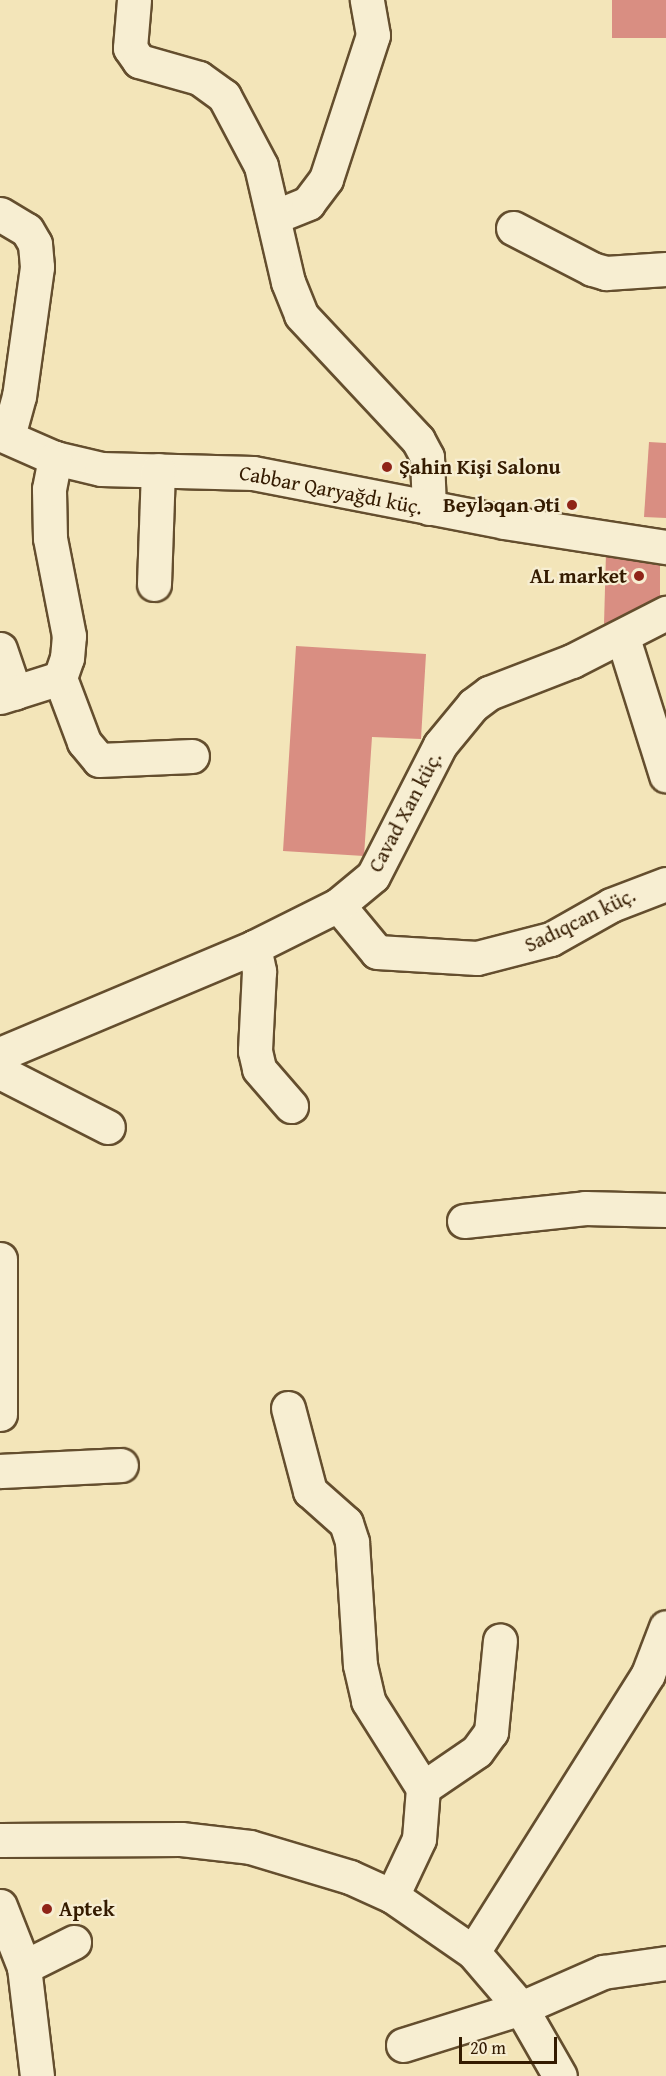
<!DOCTYPE html>
<meta charset="utf-8">
<style>
body{margin:0}
#map{position:relative;width:666px;height:2076px;overflow:hidden;background:#f3e5b9;font-family:"Gentium Book Plus",serif}
div>[style]{position:absolute}
[style*='--x']{left:calc(var(--x)*1px);top:calc(var(--y)*1px);width:calc(var(--w)*1px);rotate:calc(var(--a)*1deg)}
.building>*{inset:0;background:#d98e82;transform-origin:0 0}
.roads{filter:drop-shadow(2px 0 #644e2e) drop-shadow(-2px 0 #644e2e) drop-shadow(0 2px #644e2e) drop-shadow(0 -2px #644e2e)}
.minor>*{height:33px;margin:-16.5px;padding:0 16.5px;transform-origin:16.5px;border-radius:16.5px;background:#f7eed2}
.dots>*{width:16px;height:16px;translate:-50% -50%;box-sizing:border-box;border:3px solid #f7eed2;border-radius:50%}
span{translate:-50% -50%;white-space:nowrap;text-align:center;line-height:1.15;-webkit-text-stroke:4.5px #f7eed2;paint-order:stroke}
.poi-label{font-size:21px;color:#341b00;font-weight:700}
.left{translate:0 -50%;text-align:left}
.right{translate:-100% -50%;text-align:right}
.street-label{font-size:21px;color:#341b00}
.scale{position:absolute;left:459px;top:2037px;width:98px;height:27px;box-sizing:border-box;border:3px solid #341b00;border-top:0;padding-left:8px;font-size:18px;line-height:21px;white-space:nowrap;color:#341b00;-webkit-text-stroke:4px #f7eed2;paint-order:stroke}
</style>
<div id="map">
<div class="building">
<i style="left:612px;top:0;width:54px;height:38px"></i>
<i style="clip-path:polygon(649px 442px,666px 443px,666px 518px,644px 517px)"></i>
<i style="clip-path:polygon(606px 553px,660px 560px,660px 599px,604px 624px)"></i>
<i style="clip-path:polygon(296px 646px,426px 654px,421px 739px,372px 737px,364px 856px,283px 851px)"></i>
</div>
<div class="roads">
<div class="minor">
<i style="--x:134;--y:0;--w:48;--a:94.8"></i>
<i style="--x:130;--y:48;--w:16;--a:55"></i>
<i style="--x:139;--y:61;--w:62;--a:15.8"></i>
<i style="--x:199;--y:78;--w:31;--a:36"></i>
<i style="--x:224;--y:96;--w:79;--a:62.1"></i>
<i style="--x:261;--y:166;--w:119;--a:76.9"></i>
<i style="--x:288;--y:282;--w:35;--a:68"></i>
<i style="--x:301;--y:315;--w:171;--a:46.9"></i>
<i style="--x:418;--y:440;--w:19;--a:62"></i>
<i style="--x:427;--y:457;--w:51;--a:87.8"></i>
<i style="--x:0;--y:214;--w:31;--a:31"></i>
<i style="--x:27;--y:230;--w:16;--a:60"></i>
<i style="--x:35;--y:244;--w:23;--a:85"></i>
<i style="--x:37;--y:267;--w:130;--a:97.9"></i>
<i style="--x:19;--y:396;--w:41;--a:105.4"></i>
<i style="--x:274;--y:217;--w:37;--a:-22"></i>
<i style="--x:308;--y:203;--w:30;--a:-53"></i>
<i style="--x:326;--y:179;--w:151;--a:-71.9"></i>
<i style="--x:373;--y:35;--w:36;--a:-100"></i>
<i style="--x:513;--y:228;--w:89;--a:27.4"></i>
<i style="--x:592;--y:269;--w:15;--a:16"></i>
<i style="--x:606;--y:273;--w:60;--a:-3.8"></i>
<i style="--x:0;--y:434;--w:60;--a:23.6"></i>
<i style="--x:55;--y:458;--w:47;--a:13.4"></i>
<i style="--x:101;--y:469;--w:152;--a:1.5"></i>
<i style="--x:253;--y:473;--w:256;--a:11"></i>
<i style="--x:504;--y:522;--w:164;--a:8.8"></i>
<i style="--x:154;--y:584;--w:114;--a:-88"></i>
<i style="--x:623;--y:638;--w:144;--a:72.6"></i>
<i style="--x:0;--y:649;--w:46;--a:71.2"></i>
<i style="--x:60;--y:678;--w:68;--a:69.4"></i>
<i style="--x:84;--y:742;--w:23;--a:50"></i>
<i style="--x:99;--y:760;--w:93;--a:-2.5"></i>
<i style="--x:0;--y:697;--w:63;--a:-17.6"></i>
<i style="--x:60;--y:678;--w:21;--a:-71"></i>
<i style="--x:67;--y:658;--w:22;--a:-85"></i>
<i style="--x:69;--y:636;--w:100;--a:-101"></i>
<i style="--x:50;--y:538;--w:49;--a:-91.2"></i>
<i style="--x:49;--y:489;--w:32;--a:-79"></i>
<i style="--x:338;--y:905;--w:61;--a:50.3"></i>
<i style="--x:377;--y:952;--w:100;--a:3.4"></i>
<i style="--x:477;--y:958;--w:76;--a:-14.4"></i>
<i style="--x:551;--y:939;--w:69;--a:-29.5"></i>
<i style="--x:611;--y:905;--w:59;--a:-20.9"></i>
<i style="--x:254;--y:947;--w:25;--a:78"></i>
<i style="--x:259;--y:971;--w:80;--a:92.9"></i>
<i style="--x:255;--y:1051;--w:18;--a:77"></i>
<i style="--x:259;--y:1069;--w:49;--a:49.1"></i>
<i style="--x:0;--y:1054;--w:276;--a:-22.8"></i>
<i style="--x:254;--y:947;--w:94;--a:-26.6"></i>
<i style="--x:338;--y:905;--w:45;--a:-39.6"></i>
<i style="--x:373;--y:876;--w:147;--a:-62.9"></i>
<i style="--x:440;--y:745;--w:52;--a:-50.5"></i>
<i style="--x:473;--y:705;--w:20;--a:-37"></i>
<i style="--x:489;--y:693;--w:89;--a:-21.1"></i>
<i style="--x:572;--y:661;--w:106;--a:-27.1"></i>
<i style="--x:0;--y:1072;--w:121;--a:27"></i>
<i style="--x:464;--y:1221;--w:122;--a:-6.1"></i>
<i style="--x:585;--y:1208;--w:81;--a:1.4"></i>
<i style="--x:0;--y:1259;--w:155;--a:90"></i>
<i style="--x:288;--y:1408;--w:86;--a:75.2"></i>
<i style="--x:310;--y:1491;--w:48;--a:41.6"></i>
<i style="--x:346;--y:1523;--w:20;--a:72"></i>
<i style="--x:352;--y:1542;--w:123;--a:86.3"></i>
<i style="--x:360;--y:1665;--w:37;--a:77"></i>
<i style="--x:368;--y:1701;--w:103;--a:57.7"></i>
<i style="--x:423;--y:1788;--w:51;--a:94.5"></i>
<i style="--x:419;--y:1839;--w:63;--a:115.3"></i>
<i style="--x:0;--y:1471;--w:121;--a:-2.8"></i>
<i style="--x:423;--y:1788;--w:65;--a:-34.4"></i>
<i style="--x:477;--y:1751;--w:24;--a:-54"></i>
<i style="--x:491;--y:1732;--w:92;--a:-84.4"></i>
<i style="--x:0;--y:1840;--w:181;--a:-0.3"></i>
<i style="--x:181;--y:1839;--w:69;--a:6.6"></i>
<i style="--x:250;--y:1847;--w:104;--a:16.7"></i>
<i style="--x:350;--y:1877;--w:46;--a:24.3"></i>
<i style="--x:392;--y:1896;--w:98;--a:34.7"></i>
<i style="--x:473;--y:1952;--w:74;--a:49.4"></i>
<i style="--x:521;--y:2008;--w:78;--a:60.2"></i>
<i style="--x:0;--y:1906;--w:66;--a:68.5"></i>
<i style="--x:24;--y:1967;--w:110;--a:83.2"></i>
<i style="--x:473;--y:1952;--w:328;--a:-57.8"></i>
<i style="--x:648;--y:1674;--w:50;--a:-69"></i>
<i style="--x:24;--y:1967;--w:56;--a:-26.6"></i>
<i style="--x:403;--y:2045;--w:124;--a:-17.4"></i>
<i style="--x:521;--y:2008;--w:90;--a:-23.7"></i>
<i style="--x:603;--y:1972;--w:64;--a:-8.1"></i>
</div>
</div>
<div class="dots">
<i style="left:387px;top:467px;background:#8f2418"></i>
<i style="left:572px;top:505px;background:#8f2418"></i>
<i style="left:639px;top:576px;background:#8f2418"></i>
<i style="left:47px;top:1909px;background:#8f2418"></i>
</div>
<div class="poi-label">
<span class="left" style="left:399px;top:467px">Şahin Kişi Salonu</span>
<span class="right" style="left:560px;top:505px">Beyləqan Əti</span>
<span class="right" style="left:627px;top:576px">AL market</span>
<span class="left" style="left:59px;top:1909px">Aptek</span>
</div>
<div class="street-label">
<span style="left:331px;top:490px;rotate:11deg">Cabbar Qaryağdı küç.</span>
<span style="left:405px;top:812px;rotate:-62deg">Cavad Xan küç.</span>
<span style="left:580px;top:920px;rotate:-26deg">Sadıqcan küç.</span>
</div>
<div class="scale">20 m</div>
</div>
